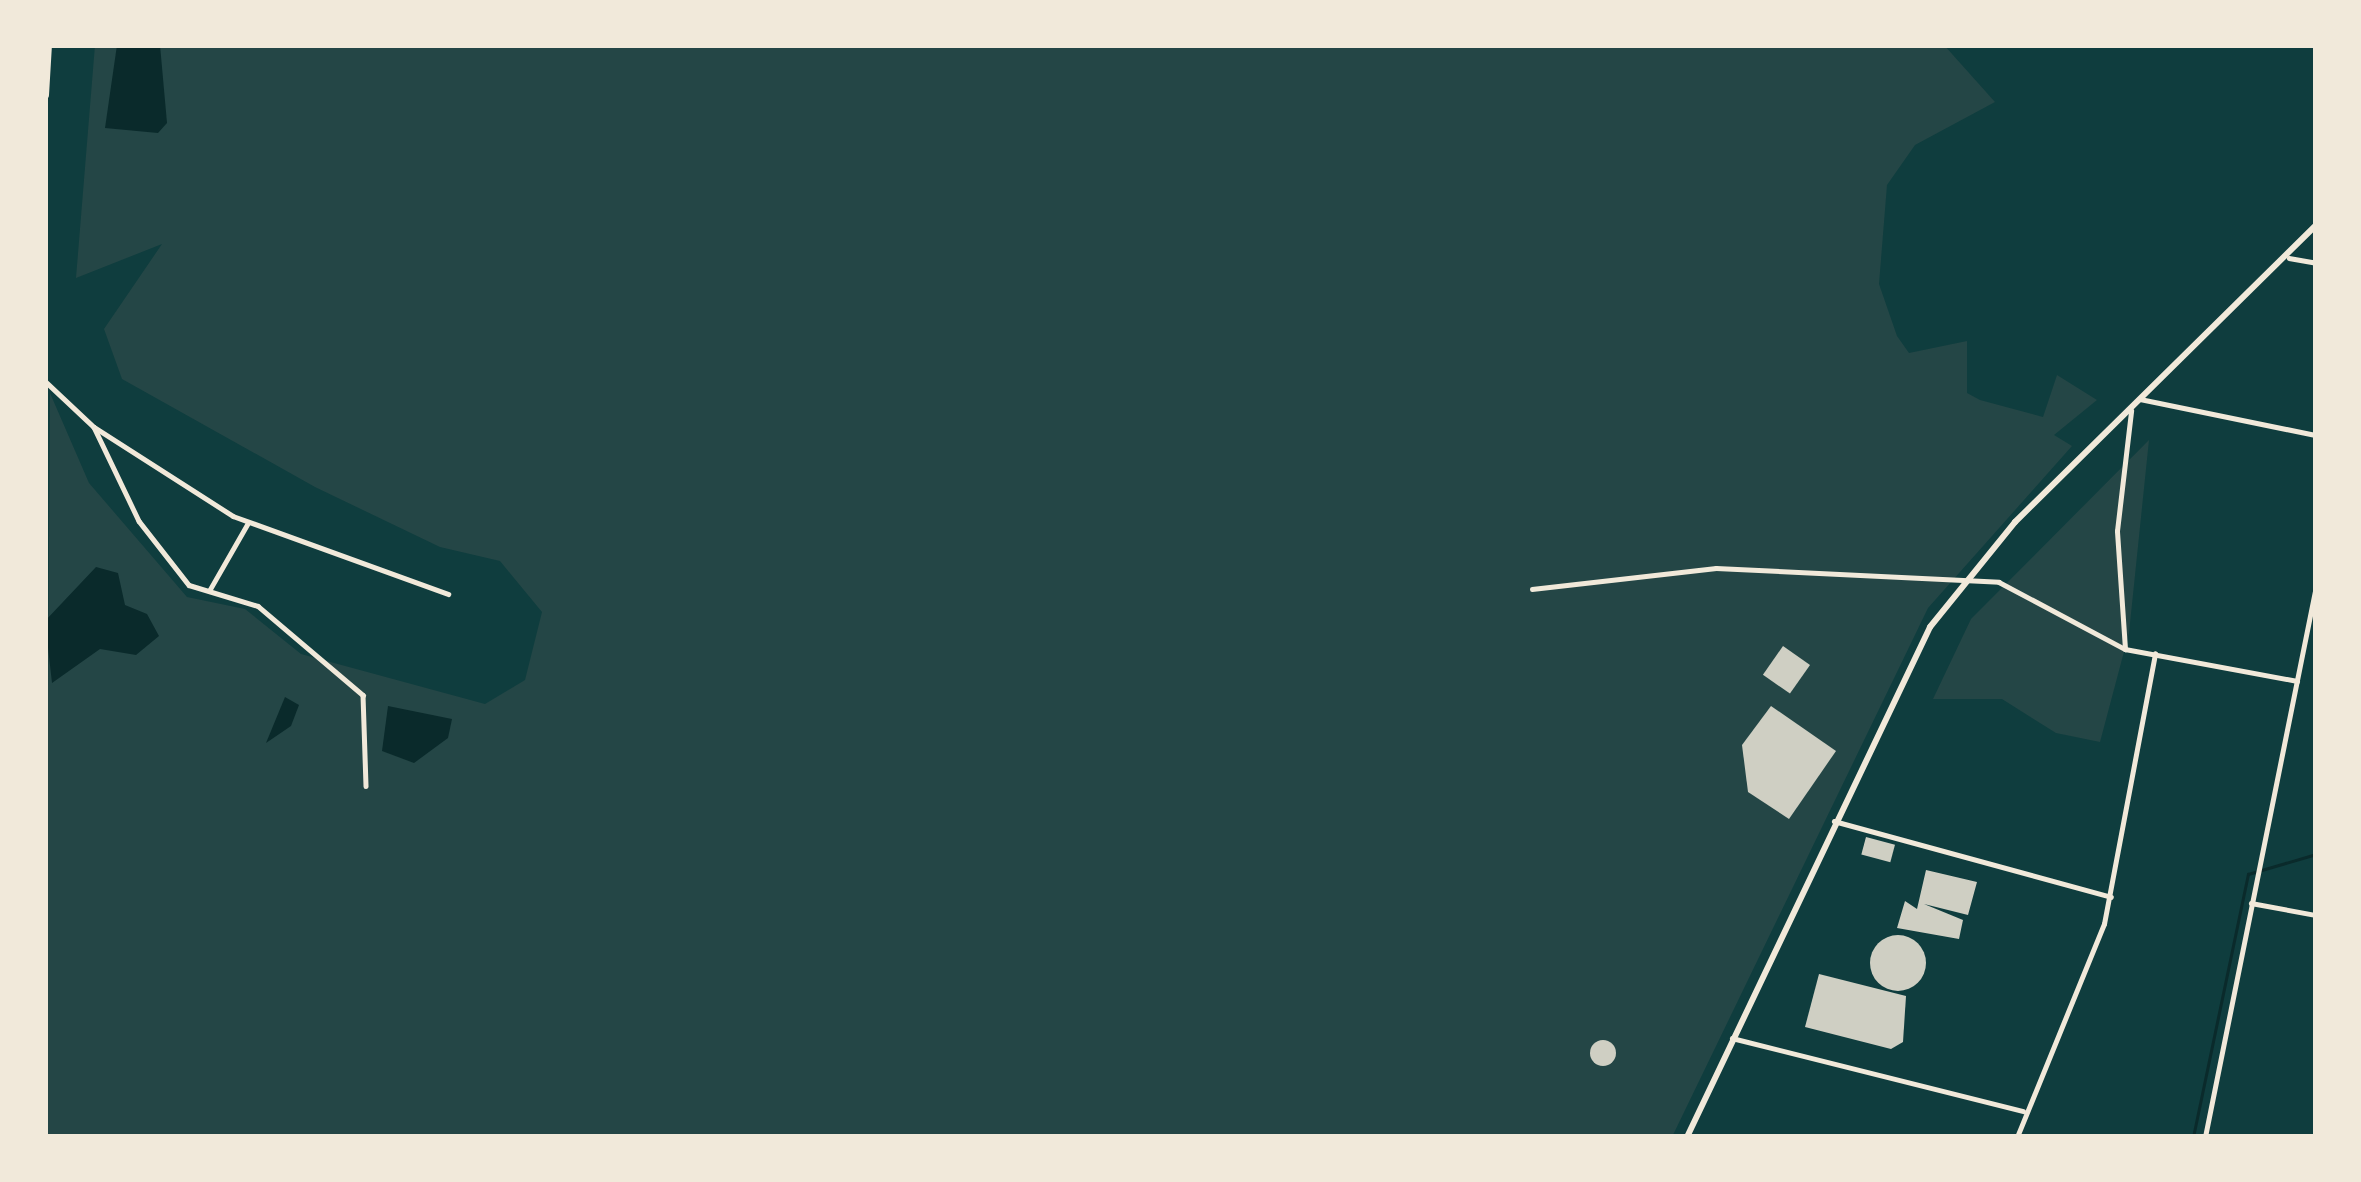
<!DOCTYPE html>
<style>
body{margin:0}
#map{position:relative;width:2361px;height:1182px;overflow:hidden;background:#0f3d3e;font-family:"Open Sans",sans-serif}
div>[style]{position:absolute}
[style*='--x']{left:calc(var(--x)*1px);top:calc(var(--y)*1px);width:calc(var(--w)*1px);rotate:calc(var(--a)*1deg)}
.green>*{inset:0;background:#244646}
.water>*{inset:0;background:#0a2a2b}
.stream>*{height:3px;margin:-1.5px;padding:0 1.5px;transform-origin:1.5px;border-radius:1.5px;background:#0a2a2b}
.building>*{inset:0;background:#cfcfc3;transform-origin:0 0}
.round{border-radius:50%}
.minor>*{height:4.5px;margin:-2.25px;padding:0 2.25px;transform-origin:2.25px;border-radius:2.25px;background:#f1e9da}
.secondary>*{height:6px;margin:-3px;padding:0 3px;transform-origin:3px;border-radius:3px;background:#f1e9da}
.motorway>*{height:8px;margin:-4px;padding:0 4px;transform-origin:4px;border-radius:4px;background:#f1e9da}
span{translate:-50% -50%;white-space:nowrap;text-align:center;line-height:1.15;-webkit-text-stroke:10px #f1e9da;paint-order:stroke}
.frame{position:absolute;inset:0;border:48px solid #f1e9da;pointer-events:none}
</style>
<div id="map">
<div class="green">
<i style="clip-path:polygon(95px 45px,1944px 45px,1995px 102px,1915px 145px,1887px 185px,1879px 284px,1897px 336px,1909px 353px,1967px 341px,1967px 393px,1980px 400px,2043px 417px,2057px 375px,2097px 400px,2054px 435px,2072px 446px,1928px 608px,1672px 1137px,45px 1137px,50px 393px,89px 483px,187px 597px,245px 609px,301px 654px,485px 704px,525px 680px,542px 612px,500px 561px,440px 547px,315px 487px,122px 379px,104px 329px,162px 244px,76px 278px)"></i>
<i style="clip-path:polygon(2149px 440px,2129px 633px,2100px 742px,2056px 733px,2002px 699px,1933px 699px,1971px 619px)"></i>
</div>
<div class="water">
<i style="clip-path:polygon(117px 45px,160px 45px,167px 123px,158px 133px,105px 128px)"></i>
<i style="clip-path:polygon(96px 567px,118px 573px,125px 605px,147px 614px,159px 636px,136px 655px,100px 649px,52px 683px,45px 621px)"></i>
<i style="clip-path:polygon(285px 697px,299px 705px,291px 726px,266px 743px)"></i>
<i style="clip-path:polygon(388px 706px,452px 719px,448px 738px,414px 763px,382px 751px)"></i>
</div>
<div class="stream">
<i style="--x:2193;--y:1137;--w:269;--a:-78.2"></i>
<i style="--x:2248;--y:874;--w:71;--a:-16.4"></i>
</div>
<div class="building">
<i style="left:1783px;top:646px;width:33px;height:35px;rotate:35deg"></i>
<i style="clip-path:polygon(1771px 706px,1836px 751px,1789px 819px,1748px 792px,1742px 745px)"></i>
<i style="left:1866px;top:837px;width:30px;height:18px;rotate:15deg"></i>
<i style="clip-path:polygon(1926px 870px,1977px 882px,1968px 915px,1924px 904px,1963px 920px,1959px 939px,1897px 928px,1905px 901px,1917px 909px)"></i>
<i class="round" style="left:1870px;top:935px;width:56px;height:56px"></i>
<i style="clip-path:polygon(1819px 974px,1906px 996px,1903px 1042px,1891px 1049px,1805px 1027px)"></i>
<i class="round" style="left:1590px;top:1040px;width:26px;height:26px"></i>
</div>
<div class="minor">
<i style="--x:2289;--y:258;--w:27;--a:10"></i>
<i style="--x:45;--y:381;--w:67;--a:43.2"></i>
<i style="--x:94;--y:427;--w:104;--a:64.4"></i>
<i style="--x:139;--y:521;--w:81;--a:52"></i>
<i style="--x:189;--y:585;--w:72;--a:16.9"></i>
<i style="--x:258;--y:606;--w:138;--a:40.3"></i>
<i style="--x:363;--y:695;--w:91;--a:88.1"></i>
<i style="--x:2140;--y:399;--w:180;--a:11.6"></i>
<i style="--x:94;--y:427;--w:165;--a:32.6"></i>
<i style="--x:233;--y:516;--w:229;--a:19.9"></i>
<i style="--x:1532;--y:589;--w:185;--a:-6.5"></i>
<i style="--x:1716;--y:568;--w:283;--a:2.8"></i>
<i style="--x:1999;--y:582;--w:143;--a:28"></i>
<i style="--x:2125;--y:649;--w:175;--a:10.5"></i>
<i style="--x:209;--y:591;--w:78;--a:-60.2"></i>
<i style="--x:2125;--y:649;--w:118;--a:-93.9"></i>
<i style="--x:2117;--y:531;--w:121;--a:-83.3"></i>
<i style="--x:1834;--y:821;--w:287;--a:15.3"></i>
<i style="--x:2251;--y:903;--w:66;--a:10.5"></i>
<i style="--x:1732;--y:1038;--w:300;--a:14.1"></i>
<i style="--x:2017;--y:1137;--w:230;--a:-67.8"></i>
<i style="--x:2104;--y:924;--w:275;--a:-79.3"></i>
<i style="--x:2205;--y:1137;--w:562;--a:-78.61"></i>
</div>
<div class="secondary">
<i style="--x:1687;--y:1137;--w:565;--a:-64.52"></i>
<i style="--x:1930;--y:627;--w:135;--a:-51"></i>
<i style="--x:2015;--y:522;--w:423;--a:-44.6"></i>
</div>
<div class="motorway">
<i style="--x:45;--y:95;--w:50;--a:-86.6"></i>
</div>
<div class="frame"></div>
</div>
